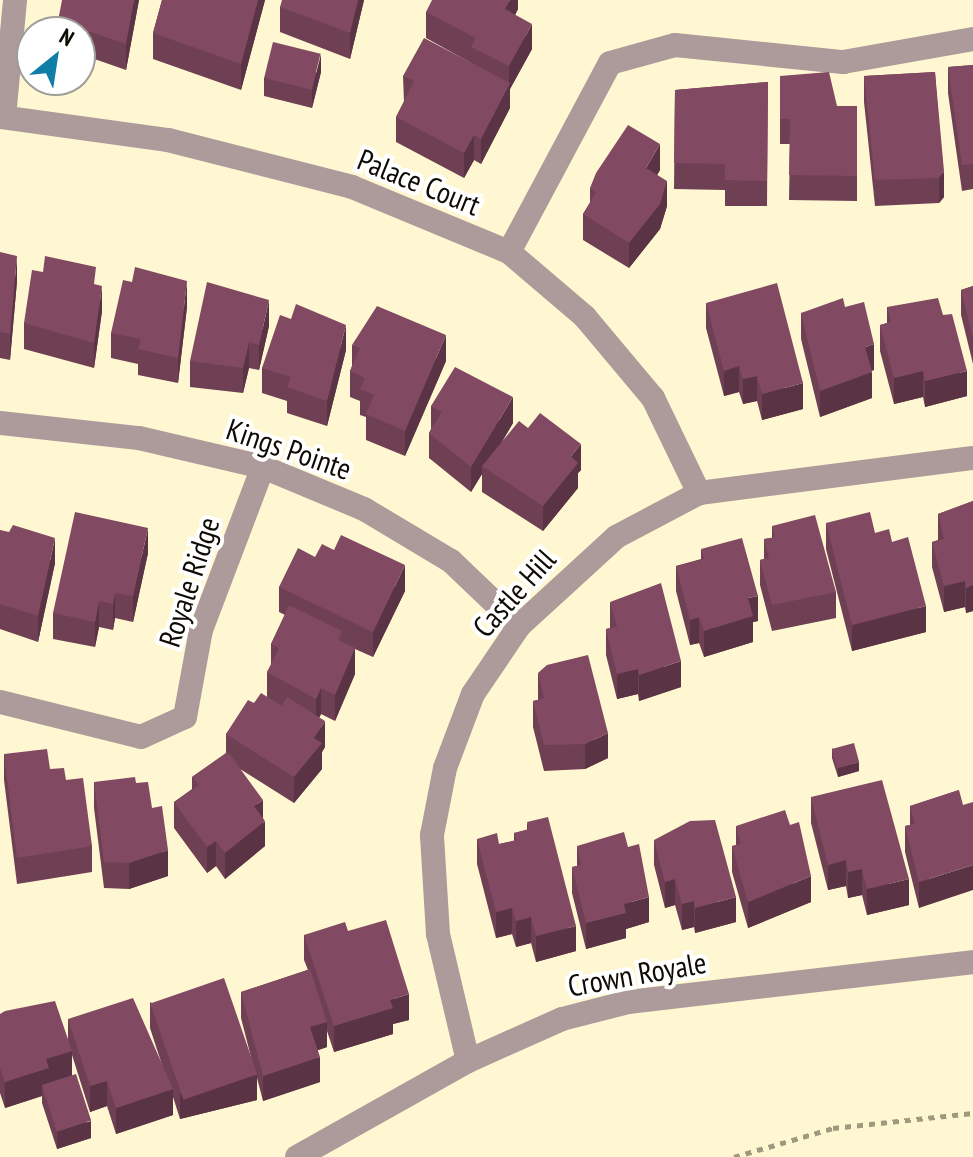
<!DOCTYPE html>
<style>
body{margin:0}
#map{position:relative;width:973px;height:1157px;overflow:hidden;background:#fff7d1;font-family:"PT Sans Narrow",sans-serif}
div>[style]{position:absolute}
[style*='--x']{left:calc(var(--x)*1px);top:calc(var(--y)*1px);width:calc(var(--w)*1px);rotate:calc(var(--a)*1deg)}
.path>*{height:5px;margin-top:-2.5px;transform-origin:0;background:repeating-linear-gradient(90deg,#9f997e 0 6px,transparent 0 12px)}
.minor>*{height:24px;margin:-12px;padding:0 12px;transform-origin:12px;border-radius:12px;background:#ad9a9a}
.wall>*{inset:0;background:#6f4054}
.shaded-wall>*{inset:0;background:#5a3445}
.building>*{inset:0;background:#814a62;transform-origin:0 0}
span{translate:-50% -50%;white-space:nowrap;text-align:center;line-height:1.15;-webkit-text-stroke:8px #fff;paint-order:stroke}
.street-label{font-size:30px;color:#0e0b02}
.north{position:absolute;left:16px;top:16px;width:80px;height:80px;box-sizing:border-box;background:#fff;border:2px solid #9f9d9a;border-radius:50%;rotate:30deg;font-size:22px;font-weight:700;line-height:32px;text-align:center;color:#0e0b02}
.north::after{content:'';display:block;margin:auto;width:28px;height:36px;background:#107fa7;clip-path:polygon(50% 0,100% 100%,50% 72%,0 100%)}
</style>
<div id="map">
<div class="path">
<i style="--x:734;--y:1157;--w:103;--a:-16.3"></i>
<i style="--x:833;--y:1128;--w:141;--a:-6.1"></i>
</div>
<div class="minor">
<i style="--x:0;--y:117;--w:170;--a:7.8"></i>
<i style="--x:168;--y:140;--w:190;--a:14.3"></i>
<i style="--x:352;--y:187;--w:170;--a:22.5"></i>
<i style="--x:509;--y:252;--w:100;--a:40.5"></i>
<i style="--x:585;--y:317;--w:106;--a:50"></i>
<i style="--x:653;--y:398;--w:106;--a:64.2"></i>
<i style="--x:4;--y:117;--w:118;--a:-84.6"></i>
<i style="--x:509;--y:252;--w:214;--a:-61.9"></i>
<i style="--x:610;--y:63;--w:67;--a:-15.5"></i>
<i style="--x:675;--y:45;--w:169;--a:5.8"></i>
<i style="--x:843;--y:62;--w:132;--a:-10"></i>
<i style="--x:0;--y:423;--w:140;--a:6.2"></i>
<i style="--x:139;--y:438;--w:127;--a:13.2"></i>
<i style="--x:263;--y:467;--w:109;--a:22.6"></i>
<i style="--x:364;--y:509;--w:101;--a:30.9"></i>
<i style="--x:451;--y:561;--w:94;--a:43.7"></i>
<i style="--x:0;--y:702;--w:145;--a:13.9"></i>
<i style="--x:141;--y:737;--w:48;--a:-24.4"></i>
<i style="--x:185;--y:717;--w:88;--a:-79.6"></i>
<i style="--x:201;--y:630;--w:174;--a:-69.2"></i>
<i style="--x:468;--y:1061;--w:130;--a:-103.3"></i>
<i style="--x:438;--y:934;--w:99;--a:-93.5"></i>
<i style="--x:432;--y:835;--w:68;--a:-79"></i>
<i style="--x:445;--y:768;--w:79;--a:-69.3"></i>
<i style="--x:473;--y:694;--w:82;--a:-55.9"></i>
<i style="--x:519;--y:626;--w:132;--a:-42.5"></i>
<i style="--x:616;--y:537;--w:94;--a:-27.9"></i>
<i style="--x:699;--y:493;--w:276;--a:-7.3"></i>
<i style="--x:297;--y:1157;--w:196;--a:-29.3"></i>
<i style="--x:468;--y:1061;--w:103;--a:-24.1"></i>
<i style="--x:562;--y:1019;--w:68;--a:-14.4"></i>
<i style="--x:628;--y:1002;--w:347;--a:-6.6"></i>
</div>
<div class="wall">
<i style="clip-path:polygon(139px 0,126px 70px,80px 54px,80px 32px,58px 32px,58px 21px)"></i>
<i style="clip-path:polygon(162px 0,265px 0,241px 90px,153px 59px,153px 33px)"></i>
<i style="clip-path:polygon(364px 0,350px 59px,280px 32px,280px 7px)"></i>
<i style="clip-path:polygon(518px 0,518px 9px,515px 15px,532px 49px,510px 89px,510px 108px,481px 164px,474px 160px,464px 178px,396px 142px,396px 117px,404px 102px,403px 76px,471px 63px,426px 38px,426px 12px)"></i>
<i style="clip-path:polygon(973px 65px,973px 189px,962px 191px,948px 93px,948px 67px)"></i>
<i style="clip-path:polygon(321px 72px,312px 108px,264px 96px,264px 78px)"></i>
<i style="clip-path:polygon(935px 72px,944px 197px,939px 203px,875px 206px,864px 102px,864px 76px)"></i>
<i style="clip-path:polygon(780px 76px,837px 106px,857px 106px,857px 201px,789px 200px,790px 144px,780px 144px)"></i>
<i style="clip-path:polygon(768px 82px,767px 206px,725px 206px,725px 190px,674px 189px,675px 90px)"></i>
<i style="clip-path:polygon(660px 170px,657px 175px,667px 206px,660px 229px,629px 268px,583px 240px,583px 214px,590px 203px,590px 188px)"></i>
<i style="clip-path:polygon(0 252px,17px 281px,10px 360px,0 358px)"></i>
<i style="clip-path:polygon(96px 285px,102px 311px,94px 368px,24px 349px,24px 323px)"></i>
<i style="clip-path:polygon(973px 286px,973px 364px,961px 315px,961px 290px)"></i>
<i style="clip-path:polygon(706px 303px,803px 409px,762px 420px,757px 401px,743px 404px,739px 392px,724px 396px,706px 328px)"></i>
<i style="clip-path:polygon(187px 307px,178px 383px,138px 375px,138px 364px,111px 358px,111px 333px)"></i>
<i style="clip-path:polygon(845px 307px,874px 370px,871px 371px,872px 398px,820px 417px,801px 339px,801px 313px)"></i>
<i style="clip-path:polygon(887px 307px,943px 315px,967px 396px,925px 407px,923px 397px,894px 404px,880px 351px,880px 325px,887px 323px)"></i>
<i style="clip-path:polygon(291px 319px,346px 350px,327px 426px,287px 413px,287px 401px,262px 393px,262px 368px)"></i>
<i style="clip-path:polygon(269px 326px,259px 370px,249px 368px,243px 393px,190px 387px,190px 361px)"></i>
<i style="clip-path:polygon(352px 345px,446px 361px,405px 456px,366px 440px,366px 417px,360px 415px,360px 401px,350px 397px,350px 371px,352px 366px)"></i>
<i style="clip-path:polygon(431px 406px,513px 423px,501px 444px,581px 470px,578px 473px,578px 488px,543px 531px,482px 492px,482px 474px,471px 492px,429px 458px,429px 433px,431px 429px)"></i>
<i style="clip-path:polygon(973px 501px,973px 611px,966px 613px,965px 607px,944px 612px,932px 567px,932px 542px,938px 540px,938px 514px)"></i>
<i style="clip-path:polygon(826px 523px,875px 533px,892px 542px,926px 632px,852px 651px,826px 549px)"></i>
<i style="clip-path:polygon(772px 526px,836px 592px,836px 618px,772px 631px,760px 585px,760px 560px,764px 559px,764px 539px,772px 538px)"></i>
<i style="clip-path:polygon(0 530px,55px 563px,38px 642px,0 629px)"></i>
<i style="clip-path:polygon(701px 549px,758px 621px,753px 622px,753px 642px,704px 657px,699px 643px,690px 645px,676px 591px,676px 566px,701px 559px)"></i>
<i style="clip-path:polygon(148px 553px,133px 622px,115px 618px,113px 630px,99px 627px,95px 647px,53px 639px,53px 613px)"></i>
<i style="clip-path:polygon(315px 557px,405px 591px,373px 657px,355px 649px,355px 674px,335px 721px,321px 714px,319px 718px,325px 747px,322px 752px,322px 769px,294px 803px,240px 769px,263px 817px,265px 846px,225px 879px,216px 866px,207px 873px,174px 828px,174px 802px,192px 789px,192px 777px,226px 753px,226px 734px,254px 703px,267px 697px,267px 672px,271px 666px,271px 644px,285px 615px,279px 612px,279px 587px)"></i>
<i style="clip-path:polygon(610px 602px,681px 687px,639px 701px,638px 694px,617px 699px,606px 655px,606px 629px,610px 628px)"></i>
<i style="clip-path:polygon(538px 673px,608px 758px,585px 769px,544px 771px,533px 727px,533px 701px,538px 700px)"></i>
<i style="clip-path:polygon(832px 748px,859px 771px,838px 777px,832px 758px)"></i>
<i style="clip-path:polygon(4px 754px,50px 769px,66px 780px,92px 846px,92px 872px,17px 884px,4px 780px)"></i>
<i style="clip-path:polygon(94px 782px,136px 783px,152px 808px,168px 876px,129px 889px,104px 888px,94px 808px)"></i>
<i style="clip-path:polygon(959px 790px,919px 908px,905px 852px,905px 826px,910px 825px,910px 806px)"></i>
<i style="clip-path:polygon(811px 797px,909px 905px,867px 915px,862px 895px,848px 898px,846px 886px,828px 890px,811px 823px)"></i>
<i style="clip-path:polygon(527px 822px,576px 951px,536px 962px,531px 943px,516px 947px,512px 934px,496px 938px,477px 864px,477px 839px,499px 844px,514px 841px,514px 833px,527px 830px)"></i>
<i style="clip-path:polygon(736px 826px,811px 902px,748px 928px,732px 872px,732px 846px,736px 845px)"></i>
<i style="clip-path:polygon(654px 840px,736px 922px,695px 933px,694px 927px,682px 930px,675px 905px,665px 908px,654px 865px)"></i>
<i style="clip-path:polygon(577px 846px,649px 922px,626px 929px,626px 938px,586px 949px,572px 893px,572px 867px,577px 866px)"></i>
<i style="clip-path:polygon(348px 931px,409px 1020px,393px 1024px,393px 1034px,334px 1052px,327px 1031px,327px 1047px,318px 1050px,320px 1082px,263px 1101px,257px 1078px,257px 1100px,180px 1119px,173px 1097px,173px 1115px,116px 1134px,107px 1106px,90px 1112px,72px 1055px,72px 1076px,91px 1138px,57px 1149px,42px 1103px,42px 1096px,5px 1108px,0 1093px,0 1014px,68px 1040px,68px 1019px,162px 1065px,150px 1028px,150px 1002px,252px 1061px,241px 1018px,241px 992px,308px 970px,304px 960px,304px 935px)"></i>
</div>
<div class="shaded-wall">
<i style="clip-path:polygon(134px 0,139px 0,126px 70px,126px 44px)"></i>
<i style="clip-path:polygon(258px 0,265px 0,241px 90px,241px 64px)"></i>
<i style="clip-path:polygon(358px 0,364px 0,350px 59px,350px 33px)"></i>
<i style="clip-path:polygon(510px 0,518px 0,518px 9px,505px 35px,505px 9px)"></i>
<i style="clip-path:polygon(532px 24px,532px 49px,510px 89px,510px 108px,481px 164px,481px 139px,509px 85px,509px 66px)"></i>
<i style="clip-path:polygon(321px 54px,321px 72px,312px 108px,312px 90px)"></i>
<i style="clip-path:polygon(474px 135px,474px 160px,464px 178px,464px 153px)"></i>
<i style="clip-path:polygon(660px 144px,660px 170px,646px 194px,646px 168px)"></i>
<i style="clip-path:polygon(944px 171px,944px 197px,939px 203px,939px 178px)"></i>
<i style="clip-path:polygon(667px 181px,667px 206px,660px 229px,629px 268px,629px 243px)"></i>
<i style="clip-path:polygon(17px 256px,17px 281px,10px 360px,10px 334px)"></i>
<i style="clip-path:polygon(187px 281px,187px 307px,178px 383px,178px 358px)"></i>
<i style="clip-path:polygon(102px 286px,102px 311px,94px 368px,94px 343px)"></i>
<i style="clip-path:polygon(269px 300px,269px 326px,259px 370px,259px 345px)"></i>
<i style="clip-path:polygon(346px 325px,346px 350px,327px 426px,327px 401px)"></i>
<i style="clip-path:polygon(446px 335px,446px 361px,405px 456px,405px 431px)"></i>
<i style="clip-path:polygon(249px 342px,249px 368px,243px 393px,243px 368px)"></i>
<i style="clip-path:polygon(874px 344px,874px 370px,865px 372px,865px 347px)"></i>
<i style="clip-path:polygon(739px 366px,739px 392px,724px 396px,724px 371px)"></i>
<i style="clip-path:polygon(923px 371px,923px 397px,894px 404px,894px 378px)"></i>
<i style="clip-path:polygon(967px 371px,967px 396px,925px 407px,925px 381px)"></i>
<i style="clip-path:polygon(872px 372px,872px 398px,820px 417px,820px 391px)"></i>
<i style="clip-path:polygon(757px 376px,757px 401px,743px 404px,743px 379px)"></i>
<i style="clip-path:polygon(803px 383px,803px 409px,762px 420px,762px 394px)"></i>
<i style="clip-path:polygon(513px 397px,513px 423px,486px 468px,482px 466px,482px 474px,471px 492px,471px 467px)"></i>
<i style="clip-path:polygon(581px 444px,581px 470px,578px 473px,578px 488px,543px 531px,543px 506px,571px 456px)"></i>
<i style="clip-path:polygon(148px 528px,148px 553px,133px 622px,133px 596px)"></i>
<i style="clip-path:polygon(55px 538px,55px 563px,38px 642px,38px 616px)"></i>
<i style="clip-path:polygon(405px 565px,405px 591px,373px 657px,373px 632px)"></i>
<i style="clip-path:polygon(965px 581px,965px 607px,944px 612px,944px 586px)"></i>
<i style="clip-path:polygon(973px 585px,973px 611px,966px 613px,966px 588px)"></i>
<i style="clip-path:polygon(115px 593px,115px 618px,113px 630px,113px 604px)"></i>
<i style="clip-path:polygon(758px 596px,758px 621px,753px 622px,753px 642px,704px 657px,704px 631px,748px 598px)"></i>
<i style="clip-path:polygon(99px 601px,99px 627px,95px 647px,95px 622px)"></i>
<i style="clip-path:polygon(926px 606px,926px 632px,852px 651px,852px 625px)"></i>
<i style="clip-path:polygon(699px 617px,699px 643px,690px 645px,690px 620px)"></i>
<i style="clip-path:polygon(355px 648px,355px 674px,335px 721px,335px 695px)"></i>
<i style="clip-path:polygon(681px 661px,681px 687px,639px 701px,639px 675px)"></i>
<i style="clip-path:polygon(638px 669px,638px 694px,617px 699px,617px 674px)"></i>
<i style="clip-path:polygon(321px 688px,321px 714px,316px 724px,316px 699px)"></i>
<i style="clip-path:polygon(325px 721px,325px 747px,322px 752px,322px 769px,294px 803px,294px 777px,314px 738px)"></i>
<i style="clip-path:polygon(608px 733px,608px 758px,585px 769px,585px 744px)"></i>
<i style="clip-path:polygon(859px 762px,859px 771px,838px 777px,838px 768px)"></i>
<i style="clip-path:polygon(263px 800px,263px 823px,265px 821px,265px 846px,225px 879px,225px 853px,254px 806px)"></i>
<i style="clip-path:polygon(216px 841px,216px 866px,207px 873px,207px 847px)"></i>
<i style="clip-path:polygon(168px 850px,168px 876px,129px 889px,129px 863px)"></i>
<i style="clip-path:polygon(846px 860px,846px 886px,828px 890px,828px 865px)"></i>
<i style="clip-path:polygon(973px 865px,973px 890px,919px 908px,919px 882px)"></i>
<i style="clip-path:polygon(862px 869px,862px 895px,848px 898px,848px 872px)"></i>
<i style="clip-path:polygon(811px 876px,811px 902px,748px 928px,748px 902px)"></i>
<i style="clip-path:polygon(675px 879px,675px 905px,665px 908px,665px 882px)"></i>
<i style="clip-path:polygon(909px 879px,909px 905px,867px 915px,867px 889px)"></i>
<i style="clip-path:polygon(649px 897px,649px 922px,626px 929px,626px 938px,586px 949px,586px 923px,624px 904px)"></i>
<i style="clip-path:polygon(736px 897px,736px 922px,695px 933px,695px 908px)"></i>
<i style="clip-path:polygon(694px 901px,694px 927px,682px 930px,682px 904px)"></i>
<i style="clip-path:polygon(512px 908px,512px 934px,496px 938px,496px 912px)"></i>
<i style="clip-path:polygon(531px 917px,531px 943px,516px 947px,516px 921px)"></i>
<i style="clip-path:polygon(576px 926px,576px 951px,536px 962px,536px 936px)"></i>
<i style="clip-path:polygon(409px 994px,409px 1020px,393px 1024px,393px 1034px,334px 1052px,334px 1026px,390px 1000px)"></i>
<i style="clip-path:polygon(327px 1022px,327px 1047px,310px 1053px,310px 1027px)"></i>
<i style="clip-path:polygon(72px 1051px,72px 1076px,42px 1085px,42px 1096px,5px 1108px,5px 1082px,46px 1059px)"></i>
<i style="clip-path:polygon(320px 1057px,320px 1082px,263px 1101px,263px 1076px)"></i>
<i style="clip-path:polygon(257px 1075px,257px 1100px,180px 1119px,180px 1093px)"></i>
<i style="clip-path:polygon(107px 1081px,107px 1106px,90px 1112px,90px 1086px)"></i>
<i style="clip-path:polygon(173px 1089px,173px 1115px,116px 1134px,116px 1108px)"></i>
<i style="clip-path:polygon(91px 1121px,91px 1138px,57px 1149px,57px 1131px)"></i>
</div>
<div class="building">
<i style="clip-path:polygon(62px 0,134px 0,126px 44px,58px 21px)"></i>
<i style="clip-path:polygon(162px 0,258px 0,241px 64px,153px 33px)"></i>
<i style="clip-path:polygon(282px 0,358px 0,350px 33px,280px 7px)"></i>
<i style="clip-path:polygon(432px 0,510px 0,505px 9px,532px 24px,509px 66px,471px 47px,476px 38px,426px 12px)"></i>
<i style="clip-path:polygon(424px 38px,510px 83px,481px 139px,474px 135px,464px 153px,396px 117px,414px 81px,403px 76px)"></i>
<i style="left:273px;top:42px;width:49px;height:37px;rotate:14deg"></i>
<i style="clip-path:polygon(973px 65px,973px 164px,962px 165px,948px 67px)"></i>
<i style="clip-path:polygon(829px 72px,837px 106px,857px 106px,857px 176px,789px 175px,790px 119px,780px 119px,780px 76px)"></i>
<i style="clip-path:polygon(935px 72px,944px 171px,939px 178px,875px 180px,864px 76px)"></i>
<i style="clip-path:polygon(768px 82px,767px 181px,725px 180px,725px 164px,674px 163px,675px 90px)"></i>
<i style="clip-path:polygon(628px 125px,660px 144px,646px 168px,667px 181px,660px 204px,629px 243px,583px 214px,596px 192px,590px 188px,596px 173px)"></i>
<i style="clip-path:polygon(0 252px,17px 256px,10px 334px,0 332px)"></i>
<i style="clip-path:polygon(45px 256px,96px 267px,94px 284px,102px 286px,94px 343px,24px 323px,32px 270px,43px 272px)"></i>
<i style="clip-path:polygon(135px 267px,187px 281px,178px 358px,138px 349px,141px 339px,111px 333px,123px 280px,132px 282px)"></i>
<i style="clip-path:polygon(207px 282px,269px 300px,259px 345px,249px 342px,243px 368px,190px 361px)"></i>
<i style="clip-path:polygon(777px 283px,803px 383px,762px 394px,757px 376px,743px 379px,739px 366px,724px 371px,706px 303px)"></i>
<i style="clip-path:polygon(973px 286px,973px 338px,961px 290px)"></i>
<i style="clip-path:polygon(843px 298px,845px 307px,864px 302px,874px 344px,865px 347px,872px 372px,820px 391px,801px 313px)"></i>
<i style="clip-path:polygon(938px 298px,943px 315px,952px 314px,967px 371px,925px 381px,923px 371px,894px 378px,880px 325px,891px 322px,887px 307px)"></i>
<i style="clip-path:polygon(296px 304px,346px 325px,327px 401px,287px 387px,291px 377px,262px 368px,280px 315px,291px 319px)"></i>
<i style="clip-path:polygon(377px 306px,446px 335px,405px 431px,366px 414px,374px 395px,360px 389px,365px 378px,350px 371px,360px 348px,352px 345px)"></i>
<i style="clip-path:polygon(455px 367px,513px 397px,471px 467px,429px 433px,442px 412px,431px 406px)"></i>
<i style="clip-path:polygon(540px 413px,581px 444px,571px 456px,578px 463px,543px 506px,482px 466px,519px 421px,528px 428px)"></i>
<i style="clip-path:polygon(973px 501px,973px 585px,966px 588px,965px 581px,944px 586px,932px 542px,944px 539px,938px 514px)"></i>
<i style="clip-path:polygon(75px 512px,148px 528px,133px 596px,115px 593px,113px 604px,99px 601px,95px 622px,53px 613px)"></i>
<i style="clip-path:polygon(870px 512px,875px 533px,889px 529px,892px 542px,908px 537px,926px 606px,852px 625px,826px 523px)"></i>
<i style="clip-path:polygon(815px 515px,836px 592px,772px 605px,760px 560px,769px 558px,764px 539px,775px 537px,772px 526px)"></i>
<i style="clip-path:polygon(13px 525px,55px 538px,38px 616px,0 604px,0 530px,9px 532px)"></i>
<i style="clip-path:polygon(341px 535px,405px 565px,373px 632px,279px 587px,298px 548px,315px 557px,322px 544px,334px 550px)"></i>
<i style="clip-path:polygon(742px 538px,758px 596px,748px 598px,753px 616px,704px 631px,699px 617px,690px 620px,676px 566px,704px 559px,701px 549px)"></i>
<i style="clip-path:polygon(661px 583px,681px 661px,639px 675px,638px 669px,617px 674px,606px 629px,617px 627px,610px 602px)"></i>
<i style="clip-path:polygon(289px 605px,342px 631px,338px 640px,355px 648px,335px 695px,321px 688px,316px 699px,267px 672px,279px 648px,271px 644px)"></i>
<i style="clip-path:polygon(588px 655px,608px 733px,585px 744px,544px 745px,533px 701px,544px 698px,538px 673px,547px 665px)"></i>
<i style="clip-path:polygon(261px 693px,282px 706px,287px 697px,325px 721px,314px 738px,322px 743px,294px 777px,226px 734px,248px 700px,254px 703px)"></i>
<i style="left:854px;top:743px;width:20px;height:23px;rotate:75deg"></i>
<i style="clip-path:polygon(47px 749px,50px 769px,64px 768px,66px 780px,83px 778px,92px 846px,17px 858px,4px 754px)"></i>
<i style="clip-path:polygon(228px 752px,263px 800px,254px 806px,265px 821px,225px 853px,216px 841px,207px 847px,174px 802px,199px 785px,192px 777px)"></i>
<i style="clip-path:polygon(135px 777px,136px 783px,148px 782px,152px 808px,162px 806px,168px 850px,129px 863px,104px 862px,94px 782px)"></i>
<i style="clip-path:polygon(882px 780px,909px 879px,867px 889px,862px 869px,848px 872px,846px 860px,828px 865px,811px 797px)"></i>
<i style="clip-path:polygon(959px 790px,963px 805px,973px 802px,973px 865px,919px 882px,905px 826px,915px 824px,910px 806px)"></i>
<i style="clip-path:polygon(785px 810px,790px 825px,799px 822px,811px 876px,748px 902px,732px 846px,741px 844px,736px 826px)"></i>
<i style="clip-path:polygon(548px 817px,576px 926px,536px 936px,531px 917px,516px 921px,512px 908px,496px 912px,477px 839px,497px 833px,499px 844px,516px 840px,514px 833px,529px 829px,527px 822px)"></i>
<i style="clip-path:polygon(715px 820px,736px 897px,695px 908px,694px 901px,682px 904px,675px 879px,665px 882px,654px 840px,690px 821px)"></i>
<i style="clip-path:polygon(624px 832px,628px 847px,639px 844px,649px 897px,624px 904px,626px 913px,586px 923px,572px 867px,581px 865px,577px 846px)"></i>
<i style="clip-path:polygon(386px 920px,409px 994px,390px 1000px,393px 1008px,334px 1026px,304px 935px,345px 922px,348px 931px)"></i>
<i style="clip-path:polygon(310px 969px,327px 1022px,310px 1027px,320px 1057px,263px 1076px,241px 992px)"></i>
<i style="left:224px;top:978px;width:102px;height:78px;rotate:71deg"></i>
<i style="clip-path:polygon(133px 998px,173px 1089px,116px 1108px,107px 1081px,90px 1086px,68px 1019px)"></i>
<i style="clip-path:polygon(55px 1001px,72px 1051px,46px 1059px,49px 1068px,5px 1082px,0 1068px,0 1014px,5px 1011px)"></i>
<i style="left:76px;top:1074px;width:49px;height:36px;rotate:72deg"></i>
</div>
<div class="street-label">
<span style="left:419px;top:182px;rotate:22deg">Palace Court</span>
<span style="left:289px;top:449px;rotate:19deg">Kings Pointe</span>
<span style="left:189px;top:582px;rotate:-72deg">Royale Ridge</span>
<span style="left:514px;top:593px;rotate:-48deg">Castle Hill</span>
<span style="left:637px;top:974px;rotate:-10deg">Crown Royale</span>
</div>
<div class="north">N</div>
</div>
